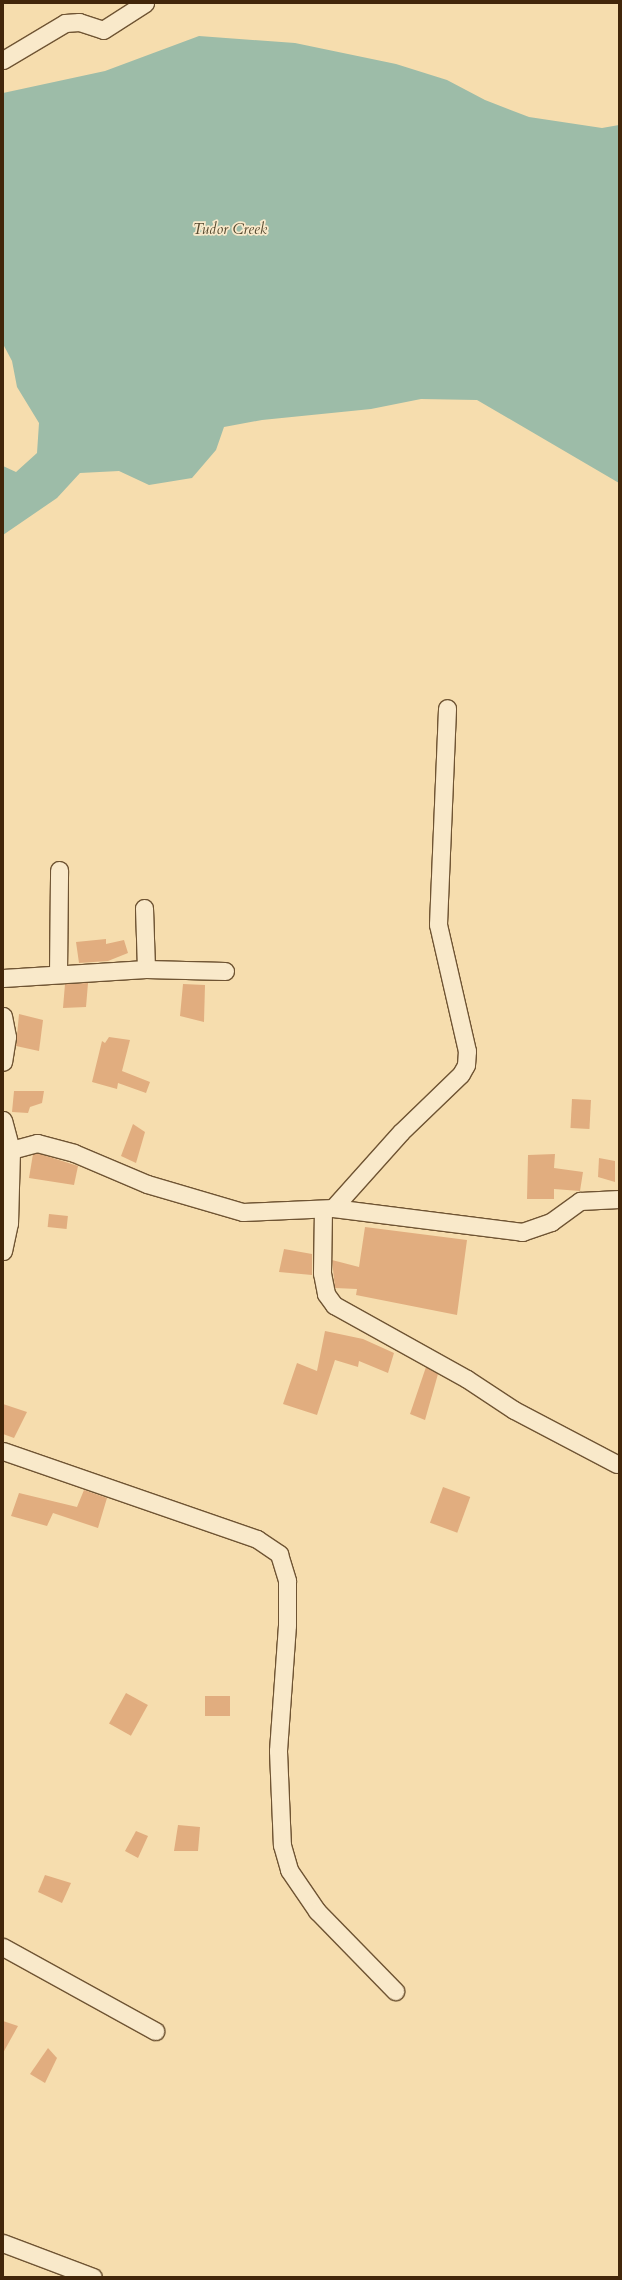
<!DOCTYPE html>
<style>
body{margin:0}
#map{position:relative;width:622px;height:2280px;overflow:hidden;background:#f6ddae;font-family:Cardo,serif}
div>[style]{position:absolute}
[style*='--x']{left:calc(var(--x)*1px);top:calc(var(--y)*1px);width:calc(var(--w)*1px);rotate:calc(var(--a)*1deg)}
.water>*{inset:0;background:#9dbca8}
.building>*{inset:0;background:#e1ad7f;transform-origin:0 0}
.roads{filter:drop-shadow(1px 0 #6f5433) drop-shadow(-1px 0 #6f5433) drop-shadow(0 1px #6f5433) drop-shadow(0 -1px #6f5433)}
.minor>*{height:17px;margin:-8.5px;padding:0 8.5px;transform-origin:8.5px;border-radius:8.5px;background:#f9e9ca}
span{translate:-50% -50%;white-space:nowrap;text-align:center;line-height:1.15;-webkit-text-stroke:3.5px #f9e9ca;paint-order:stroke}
.water-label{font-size:15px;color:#594c32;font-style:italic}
.frame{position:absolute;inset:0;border:4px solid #42260a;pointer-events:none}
</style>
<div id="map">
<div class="water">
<i style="clip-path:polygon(199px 36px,295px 43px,396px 64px,447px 80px,485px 100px,529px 117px,602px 128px,619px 125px,619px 483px,477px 400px,421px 399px,371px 409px,262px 420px,224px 427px,216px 450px,192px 478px,149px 485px,119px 471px,80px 473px,57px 498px,3px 535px,3px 466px,16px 472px,37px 453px,39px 423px,17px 387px,12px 361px,3px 344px,3px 93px,105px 71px)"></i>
</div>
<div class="building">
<i style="clip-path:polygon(106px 939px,106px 944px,124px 940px,128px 953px,108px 961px,79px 963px,76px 942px)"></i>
<i style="clip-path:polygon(88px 983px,86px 1007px,63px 1008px,65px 984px)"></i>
<i style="clip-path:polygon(183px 984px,205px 985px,204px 1022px,180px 1016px)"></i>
<i style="clip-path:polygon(19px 1014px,43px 1020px,39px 1051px,16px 1046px)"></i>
<i style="clip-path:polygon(109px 1037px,130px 1040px,122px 1071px,150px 1082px,146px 1093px,118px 1083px,117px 1089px,92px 1082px,102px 1041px,105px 1043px)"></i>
<i style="clip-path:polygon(14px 1091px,44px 1091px,42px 1103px,30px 1107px,28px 1113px,12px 1112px)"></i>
<i style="left:572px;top:1099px;width:19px;height:29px;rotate:3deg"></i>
<i style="clip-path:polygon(133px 1124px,145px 1132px,136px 1163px,121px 1156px)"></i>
<i style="clip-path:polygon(37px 1153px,78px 1166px,74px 1185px,29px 1178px,33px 1154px)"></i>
<i style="clip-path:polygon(555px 1154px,554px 1168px,583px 1172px,580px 1191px,554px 1189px,554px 1199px,527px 1199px,528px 1155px)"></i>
<i style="clip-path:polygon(599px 1158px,615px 1161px,615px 1182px,598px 1177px)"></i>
<i style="left:49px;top:1214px;width:19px;height:13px;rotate:6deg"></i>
<i style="clip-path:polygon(365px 1227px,467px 1240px,457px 1315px,356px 1295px,357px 1289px,335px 1288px,332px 1260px,359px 1267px)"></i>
<i style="clip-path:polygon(284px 1249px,312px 1254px,312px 1275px,279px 1272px)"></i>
<i style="clip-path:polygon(325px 1331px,363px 1339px,394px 1353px,388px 1373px,359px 1361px,358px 1367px,335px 1360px,317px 1415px,283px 1404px,297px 1363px,317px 1371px)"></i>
<i style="clip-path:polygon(426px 1367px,438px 1374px,425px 1420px,410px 1414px)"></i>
<i style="clip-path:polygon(3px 1404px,27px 1412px,14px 1438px,3px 1434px)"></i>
<i style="left:443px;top:1487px;width:29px;height:38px;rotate:20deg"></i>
<i style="clip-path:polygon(84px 1490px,107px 1498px,98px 1528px,53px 1513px,47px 1526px,11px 1516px,19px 1493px,77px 1507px)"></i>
<i style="left:126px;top:1693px;width:25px;height:35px;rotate:29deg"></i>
<i style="left:205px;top:1696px;width:25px;height:20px"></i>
<i style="clip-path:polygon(178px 1825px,200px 1827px,198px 1851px,174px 1851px)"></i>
<i style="clip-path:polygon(136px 1831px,148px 1836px,138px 1858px,125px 1851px)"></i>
<i style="clip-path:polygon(45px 1875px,71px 1883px,62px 1903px,38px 1892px)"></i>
<i style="clip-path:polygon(3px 2021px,18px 2026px,3px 2053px)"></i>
<i style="clip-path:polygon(48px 2048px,57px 2058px,45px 2083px,30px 2074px)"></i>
</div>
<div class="roads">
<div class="minor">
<i style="--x:3;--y:60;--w:72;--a:-30.8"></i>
<i style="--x:65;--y:23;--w:14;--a:-4"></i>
<i style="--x:79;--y:22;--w:25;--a:18"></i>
<i style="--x:103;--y:30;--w:50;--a:-32.7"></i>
<i style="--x:144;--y:908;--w:61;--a:88.1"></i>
<i style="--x:58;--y:973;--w:103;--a:-89.4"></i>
<i style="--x:3;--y:978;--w:143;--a:-3.6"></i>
<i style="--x:146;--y:969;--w:79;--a:1.5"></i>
<i style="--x:3;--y:1016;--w:21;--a:79"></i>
<i style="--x:7;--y:1037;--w:25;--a:99"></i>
<i style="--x:3;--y:1120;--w:31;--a:75"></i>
<i style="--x:333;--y:1208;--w:102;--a:-48.2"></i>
<i style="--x:401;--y:1132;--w:83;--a:-44"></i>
<i style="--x:461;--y:1074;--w:10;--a:-61"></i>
<i style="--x:466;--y:1065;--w:14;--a:-86"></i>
<i style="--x:467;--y:1051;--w:130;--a:-102.9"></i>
<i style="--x:438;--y:924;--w:216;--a:-87.6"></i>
<i style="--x:323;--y:1209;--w:64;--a:90.9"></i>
<i style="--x:322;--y:1273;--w:21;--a:79"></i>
<i style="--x:326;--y:1294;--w:14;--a:54"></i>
<i style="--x:334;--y:1305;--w:152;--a:29.1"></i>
<i style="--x:467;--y:1379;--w:56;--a:33.4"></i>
<i style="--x:514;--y:1410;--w:116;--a:27.7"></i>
<i style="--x:3;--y:1251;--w:29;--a:-78"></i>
<i style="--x:9;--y:1223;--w:73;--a:-88.4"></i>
<i style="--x:11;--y:1150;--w:27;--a:-15"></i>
<i style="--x:37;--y:1143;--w:38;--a:15"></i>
<i style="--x:74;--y:1153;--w:79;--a:23"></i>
<i style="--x:147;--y:1184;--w:100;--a:16.3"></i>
<i style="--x:243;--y:1212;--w:90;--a:-2.5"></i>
<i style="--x:333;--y:1208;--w:191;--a:7.2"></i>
<i style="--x:522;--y:1232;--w:31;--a:-19"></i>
<i style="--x:551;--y:1222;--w:36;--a:-36"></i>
<i style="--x:580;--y:1201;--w:39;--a:-3"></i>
<i style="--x:3;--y:1451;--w:269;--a:19.1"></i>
<i style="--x:257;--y:1539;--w:27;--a:34"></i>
<i style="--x:279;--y:1554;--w:28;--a:73"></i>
<i style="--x:287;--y:1581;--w:44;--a:90"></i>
<i style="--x:287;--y:1625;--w:126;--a:94.1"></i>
<i style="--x:278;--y:1751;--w:94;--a:87.6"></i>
<i style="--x:282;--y:1845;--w:26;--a:74"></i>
<i style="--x:289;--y:1870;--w:50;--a:55.7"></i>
<i style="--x:317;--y:1911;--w:112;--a:45.7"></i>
<i style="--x:3;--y:1947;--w:174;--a:28.9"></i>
<i style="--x:3;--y:2243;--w:96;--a:20.7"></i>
</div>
</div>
<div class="water-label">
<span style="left:230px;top:230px">Tudor Creek</span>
</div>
<div class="frame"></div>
</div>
